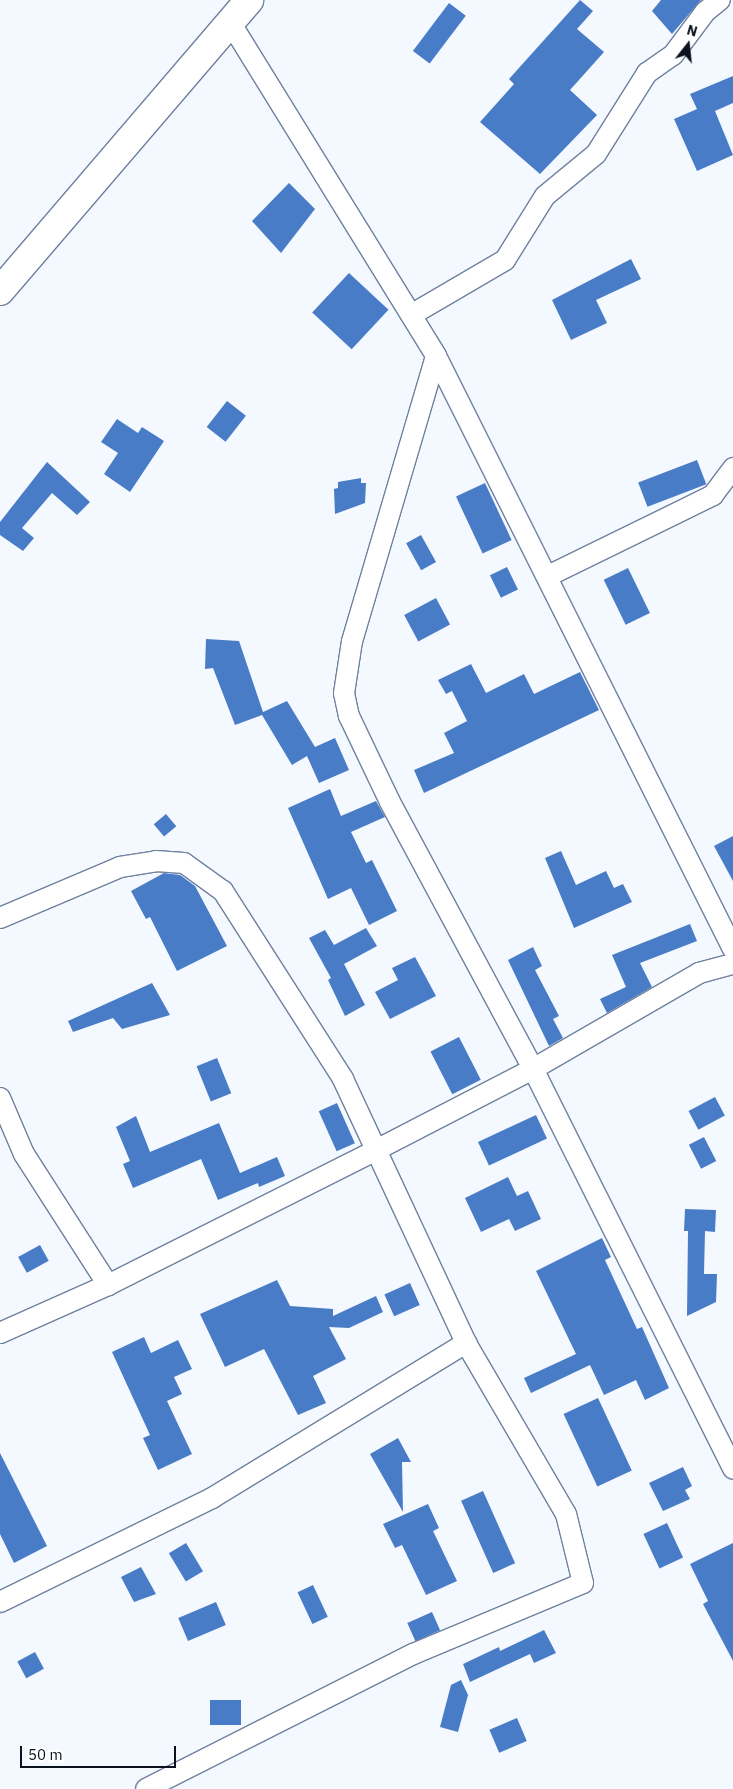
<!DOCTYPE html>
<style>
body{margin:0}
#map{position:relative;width:733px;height:1789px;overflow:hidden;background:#f4f8ff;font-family:"IBM Plex Sans",sans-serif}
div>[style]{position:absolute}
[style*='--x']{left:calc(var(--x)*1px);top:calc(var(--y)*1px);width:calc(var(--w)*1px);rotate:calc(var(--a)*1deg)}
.building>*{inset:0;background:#497cc7;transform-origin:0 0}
.roads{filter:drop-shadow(1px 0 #6e819e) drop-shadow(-1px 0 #6e819e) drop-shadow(0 1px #6e819e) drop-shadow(0 -1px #6e819e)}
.street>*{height:20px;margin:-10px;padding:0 10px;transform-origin:10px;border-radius:10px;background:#fff}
.secondary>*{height:28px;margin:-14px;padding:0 14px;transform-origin:14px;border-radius:14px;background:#fff}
span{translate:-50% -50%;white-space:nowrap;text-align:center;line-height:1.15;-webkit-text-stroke:4px #fff;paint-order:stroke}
.north{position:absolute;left:663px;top:20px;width:50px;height:50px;-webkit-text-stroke:4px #fff;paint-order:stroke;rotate:16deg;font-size:14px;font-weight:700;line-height:20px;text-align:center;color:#0b121d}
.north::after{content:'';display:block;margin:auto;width:18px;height:22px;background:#0b121d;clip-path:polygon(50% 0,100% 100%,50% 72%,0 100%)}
.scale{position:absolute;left:20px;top:1746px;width:156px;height:22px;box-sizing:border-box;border:2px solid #0b121d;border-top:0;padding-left:6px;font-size:15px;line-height:18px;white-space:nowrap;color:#0b121d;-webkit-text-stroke:4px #fff;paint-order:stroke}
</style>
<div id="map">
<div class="building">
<i style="clip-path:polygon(580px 0,593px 11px,577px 29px,604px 52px,570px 90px,597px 115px,540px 174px,480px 122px,514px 84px,509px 79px)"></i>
<i style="clip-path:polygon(661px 0,701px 0,672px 34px,652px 11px)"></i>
<i style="left:449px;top:3px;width:21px;height:60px;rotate:37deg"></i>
<i style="clip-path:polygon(733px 76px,733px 103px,715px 111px,733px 155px,697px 171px,674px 119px,697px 109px,690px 94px)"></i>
<i style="clip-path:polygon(289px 183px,315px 209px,281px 253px,252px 221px)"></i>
<i style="clip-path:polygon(631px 259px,641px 279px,596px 300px,607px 323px,571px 340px,552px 300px)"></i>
<i style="left:349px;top:273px;width:54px;height:54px;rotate:43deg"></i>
<i style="left:227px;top:401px;width:24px;height:33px;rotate:38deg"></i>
<i style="clip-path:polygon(117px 419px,138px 433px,142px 427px,164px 441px,130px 492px,104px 474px,118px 453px,101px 442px)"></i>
<i style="left:697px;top:460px;width:26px;height:63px;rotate:69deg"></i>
<i style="clip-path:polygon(47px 462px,90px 502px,77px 515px,52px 493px,22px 528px,34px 538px,23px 551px,0 535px,0 522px)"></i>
<i style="clip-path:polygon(361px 478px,361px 483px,366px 483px,365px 503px,335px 514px,334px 489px,338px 488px,338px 482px)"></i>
<i style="left:485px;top:483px;width:63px;height:32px;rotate:65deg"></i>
<i style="left:421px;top:535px;width:31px;height:17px;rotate:61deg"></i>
<i style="left:507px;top:567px;width:25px;height:19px;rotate:64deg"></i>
<i style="left:628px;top:568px;width:50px;height:27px;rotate:64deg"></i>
<i style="left:436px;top:598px;width:30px;height:36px;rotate:62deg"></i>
<i style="clip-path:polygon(206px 639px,239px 641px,263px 712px,287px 701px,315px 747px,335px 738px,349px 770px,319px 783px,307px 756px,292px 765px,262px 715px,235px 725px,213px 668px,205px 669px)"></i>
<i style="clip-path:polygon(471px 664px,486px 693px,524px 674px,534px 694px,580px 672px,599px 710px,424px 793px,414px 770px,454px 753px,444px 733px,467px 721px,452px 691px,446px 694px,438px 680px)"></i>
<i style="clip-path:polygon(330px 789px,341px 816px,376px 801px,385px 817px,351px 832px,366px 863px,372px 860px,397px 911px,369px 925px,351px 888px,328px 899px,288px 808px)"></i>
<i style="left:166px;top:814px;width:16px;height:16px;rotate:50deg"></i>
<i style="clip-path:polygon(733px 836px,733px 881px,714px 846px)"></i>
<i style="clip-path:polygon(561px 851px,576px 885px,606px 871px,614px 888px,623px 884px,632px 902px,574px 928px,545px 858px)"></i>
<i style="clip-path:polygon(164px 873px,180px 875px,195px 886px,227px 946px,177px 971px,150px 917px,146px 919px,131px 891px)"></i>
<i style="clip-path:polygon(690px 924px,697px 941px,640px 963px,652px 987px,607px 1013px,600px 999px,626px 987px,612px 955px)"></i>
<i style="clip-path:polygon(366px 928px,377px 946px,344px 964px,365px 1005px,345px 1016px,328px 980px,331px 978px,309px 938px,325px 930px,334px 945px)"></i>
<i style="clip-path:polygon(533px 947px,542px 966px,535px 970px,559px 1016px,553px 1019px,563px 1038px,549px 1046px,508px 960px)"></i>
<i style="clip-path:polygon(415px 957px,436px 996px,390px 1019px,375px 992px,398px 980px,392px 968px)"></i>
<i style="clip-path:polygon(152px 983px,170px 1015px,122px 1029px,113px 1018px,73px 1032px,68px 1021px)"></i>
<i style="left:459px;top:1037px;width:48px;height:32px;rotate:63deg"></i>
<i style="left:217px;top:1058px;width:38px;height:22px;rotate:68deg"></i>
<i style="left:715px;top:1097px;width:21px;height:30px;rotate:62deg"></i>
<i style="left:337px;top:1103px;width:44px;height:20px;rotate:66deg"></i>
<i style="left:536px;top:1115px;width:26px;height:64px;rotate:65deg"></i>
<i style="clip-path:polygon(136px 1116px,150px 1152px,219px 1123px,240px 1173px,277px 1157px,285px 1176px,259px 1187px,258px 1183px,218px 1200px,201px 1159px,133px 1188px,123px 1164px,130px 1161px,116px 1127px)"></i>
<i style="left:704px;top:1137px;width:27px;height:17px;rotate:63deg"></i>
<i style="clip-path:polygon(508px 1177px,517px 1196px,528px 1191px,541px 1219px,515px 1231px,509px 1219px,481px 1232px,465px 1198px)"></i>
<i style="clip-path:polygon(685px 1209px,716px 1210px,715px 1232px,705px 1231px,704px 1274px,717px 1274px,716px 1302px,687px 1316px,688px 1231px,684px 1231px)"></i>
<i style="clip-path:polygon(602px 1238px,611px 1257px,605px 1260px,637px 1329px,642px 1327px,669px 1388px,645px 1400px,636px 1380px,604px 1395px,590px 1365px,531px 1393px,524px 1378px,576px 1354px,536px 1271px)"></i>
<i style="left:40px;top:1245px;width:18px;height:25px;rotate:61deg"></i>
<i style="clip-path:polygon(277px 1280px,290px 1306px,333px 1309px,333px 1316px,376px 1296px,383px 1312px,349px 1328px,329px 1327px,346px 1359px,313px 1376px,326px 1403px,298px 1415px,264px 1349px,225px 1367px,200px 1314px)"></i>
<i style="left:410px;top:1283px;width:24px;height:28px;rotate:66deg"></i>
<i style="clip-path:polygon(144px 1337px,151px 1353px,178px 1340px,192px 1369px,174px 1377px,182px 1394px,167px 1401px,192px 1454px,158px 1470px,143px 1438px,150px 1435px,112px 1352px)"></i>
<i style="left:598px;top:1398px;width:80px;height:38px;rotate:65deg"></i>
<i style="clip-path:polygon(398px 1438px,411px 1462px,402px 1462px,403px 1512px,370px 1454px)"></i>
<i style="clip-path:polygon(0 1453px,47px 1546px,14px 1563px,0 1534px)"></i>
<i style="clip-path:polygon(683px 1467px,692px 1486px,685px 1490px,690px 1499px,663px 1511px,649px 1483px)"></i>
<i style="left:483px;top:1491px;width:79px;height:24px;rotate:66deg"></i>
<i style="clip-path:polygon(428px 1504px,439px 1528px,433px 1531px,457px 1581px,426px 1595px,402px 1545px,395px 1548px,383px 1524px)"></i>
<i style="left:667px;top:1523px;width:38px;height:26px;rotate:65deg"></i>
<i style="left:186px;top:1543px;width:33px;height:20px;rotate:59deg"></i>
<i style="clip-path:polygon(733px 1543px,733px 1661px,703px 1604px,708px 1601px,690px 1564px)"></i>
<i style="clip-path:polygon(141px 1567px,156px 1594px,134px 1602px,121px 1577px)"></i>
<i style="left:313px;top:1585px;width:35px;height:17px;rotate:65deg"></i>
<i style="left:216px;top:1602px;width:25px;height:41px;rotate:67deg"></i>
<i style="left:432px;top:1612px;width:20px;height:27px;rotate:66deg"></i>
<i style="clip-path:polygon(544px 1630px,556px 1653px,534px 1663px,530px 1654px,470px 1682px,463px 1664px,499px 1647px,500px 1651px)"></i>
<i style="left:35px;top:1652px;width:19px;height:20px;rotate:62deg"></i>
<i style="clip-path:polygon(461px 1680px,468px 1695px,458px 1732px,440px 1727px,451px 1685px)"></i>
<i style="left:210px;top:1700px;width:31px;height:25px"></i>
<i style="left:517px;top:1718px;width:25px;height:30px;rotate:67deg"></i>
</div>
<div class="roads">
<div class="street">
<i style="--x:230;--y:22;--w:392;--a:58.3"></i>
<i style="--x:436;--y:356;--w:663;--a:63.4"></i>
<i style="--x:411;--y:315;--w:109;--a:-30.3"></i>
<i style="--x:505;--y:260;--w:75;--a:-58"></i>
<i style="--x:545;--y:196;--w:66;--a:-39.5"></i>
<i style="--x:596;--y:154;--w:96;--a:-57.8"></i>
<i style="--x:647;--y:73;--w:32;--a:-35"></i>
<i style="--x:673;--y:55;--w:54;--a:-53.3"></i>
<i style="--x:705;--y:12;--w:19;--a:-39"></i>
<i style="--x:436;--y:356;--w:297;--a:106.4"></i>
<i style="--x:352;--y:641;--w:53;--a:98.7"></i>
<i style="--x:344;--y:693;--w:24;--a:78"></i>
<i style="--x:349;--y:716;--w:95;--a:64.5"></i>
<i style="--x:390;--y:802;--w:303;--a:61.8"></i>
<i style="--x:533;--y:1069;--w:447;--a:63.4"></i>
<i style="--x:548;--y:576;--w:184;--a:-26.1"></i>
<i style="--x:713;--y:495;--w:34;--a:-53"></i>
<i style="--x:0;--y:918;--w:130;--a:-23"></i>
<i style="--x:120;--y:867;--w:36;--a:-9"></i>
<i style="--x:156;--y:861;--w:28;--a:4"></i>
<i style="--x:184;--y:863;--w:48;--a:35.7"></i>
<i style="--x:223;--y:891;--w:223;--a:57.4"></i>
<i style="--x:343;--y:1079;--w:291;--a:65"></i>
<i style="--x:466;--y:1343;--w:198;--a:59.7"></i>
<i style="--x:566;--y:1514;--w:71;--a:76.2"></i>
<i style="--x:583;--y:1583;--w:184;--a:157.3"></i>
<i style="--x:413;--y:1654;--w:299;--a:153.2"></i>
<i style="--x:0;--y:1098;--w:61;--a:66.8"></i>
<i style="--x:24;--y:1154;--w:156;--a:57.3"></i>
<i style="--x:0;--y:1333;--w:118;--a:-24"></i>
<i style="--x:108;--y:1285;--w:302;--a:-26.7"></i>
<i style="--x:378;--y:1149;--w:174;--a:-27.3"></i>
<i style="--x:533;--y:1069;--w:192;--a:-30"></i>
<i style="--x:699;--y:973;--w:35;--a:-15"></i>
<i style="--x:0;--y:1602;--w:236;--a:-26.1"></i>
<i style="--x:212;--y:1498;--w:298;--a:-31.4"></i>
</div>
<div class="secondary">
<i style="--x:0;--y:291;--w:383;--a:-49.4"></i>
</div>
</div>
<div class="north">N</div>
<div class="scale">50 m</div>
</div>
